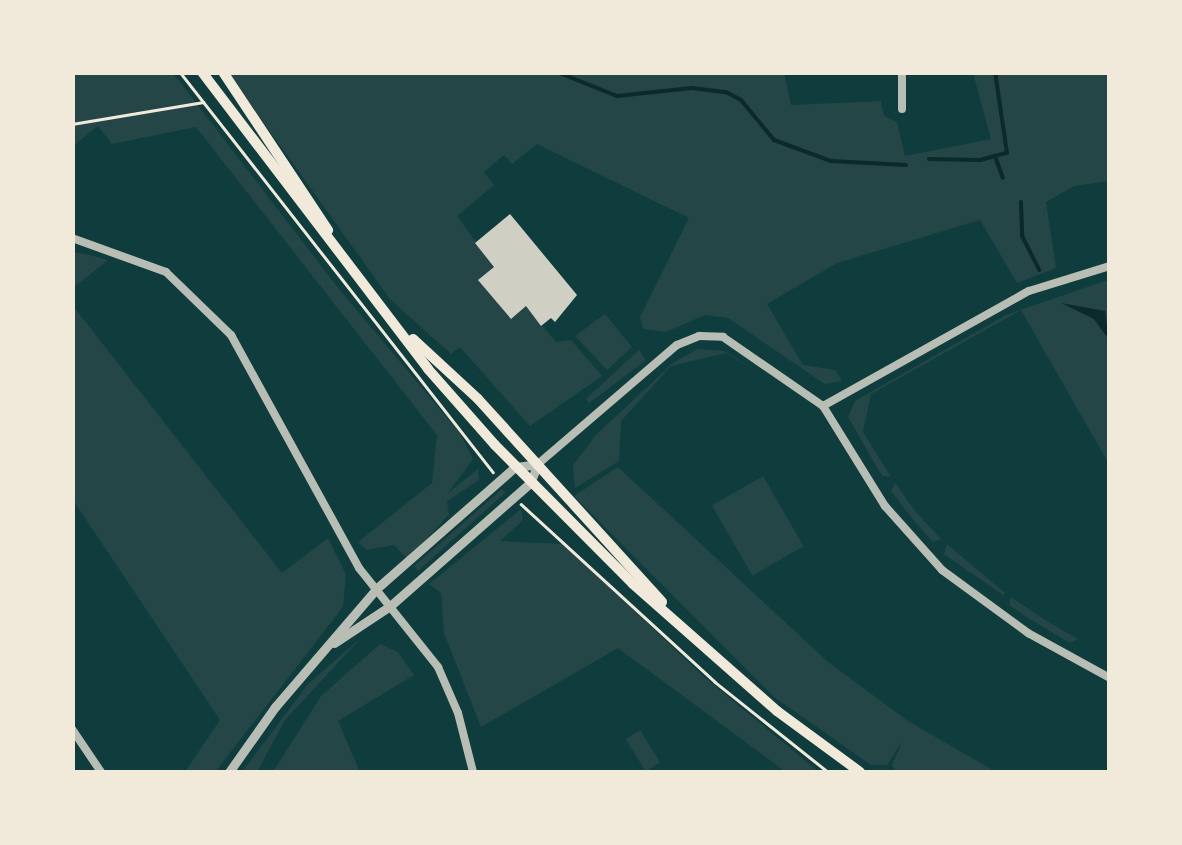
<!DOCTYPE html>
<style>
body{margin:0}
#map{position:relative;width:1182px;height:845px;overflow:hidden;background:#0f3d3e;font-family:"Exo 2",sans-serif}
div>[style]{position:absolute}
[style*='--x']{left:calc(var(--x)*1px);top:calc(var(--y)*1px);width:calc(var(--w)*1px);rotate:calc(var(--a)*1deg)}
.green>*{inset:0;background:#244646;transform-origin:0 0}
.water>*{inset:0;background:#0a2a2b}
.stream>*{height:4px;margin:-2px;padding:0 2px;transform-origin:2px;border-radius:2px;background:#0a2a2b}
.building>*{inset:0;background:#cfcfc3}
.path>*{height:2.5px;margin:-1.25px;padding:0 1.25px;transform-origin:1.25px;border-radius:1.25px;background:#f1e9da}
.minor>*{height:8px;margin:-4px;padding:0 4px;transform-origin:4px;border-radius:4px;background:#b8beb3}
.tertiary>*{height:9px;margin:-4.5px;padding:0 4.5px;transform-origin:4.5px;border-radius:4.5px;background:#b8beb3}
.secondary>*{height:10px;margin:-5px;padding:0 5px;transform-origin:5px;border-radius:5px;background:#f1e9da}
span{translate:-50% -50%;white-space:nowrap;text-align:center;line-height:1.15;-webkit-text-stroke:8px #f1e9da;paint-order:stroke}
.frame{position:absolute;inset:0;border:75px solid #f1e9da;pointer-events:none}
</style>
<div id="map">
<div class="green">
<i style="clip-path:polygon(72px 73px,173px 73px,339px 289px,459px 432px,473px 459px,448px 493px,478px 469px,479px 480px,447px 501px,449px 514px,408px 560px,394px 545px,367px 550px,358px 542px,432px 483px,437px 435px,196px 127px,112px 144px,98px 126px,73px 146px)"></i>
<i style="clip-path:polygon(228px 73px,784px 73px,791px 105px,881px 101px,884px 116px,897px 122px,905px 156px,991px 139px,973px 73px,1109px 73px,1109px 181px,1074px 186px,1046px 202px,1056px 268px,1017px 283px,980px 220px,837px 263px,767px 304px,803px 365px,835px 370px,842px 381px,825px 384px,728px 318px,705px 315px,666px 332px,643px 329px,640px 317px,689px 218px,537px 144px,512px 164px,504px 155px,484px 172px,494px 185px,457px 216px,494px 267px,479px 280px,510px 318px,526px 306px,556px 342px,571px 340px,602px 376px,530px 426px,460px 347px,451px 354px,390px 299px)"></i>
<i style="clip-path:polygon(73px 252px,90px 255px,108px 260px,73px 288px)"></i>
<i style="clip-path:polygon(1108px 280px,1109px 464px,1021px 310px,871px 394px,863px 432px,891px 477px,882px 476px,848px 417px,855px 401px,1006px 315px)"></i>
<i style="clip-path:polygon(73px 306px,282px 573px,328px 538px,346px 575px,343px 607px,215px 772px,185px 772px,220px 720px,73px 500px)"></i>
<i style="clip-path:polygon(605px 314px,632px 347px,607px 370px,575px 336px)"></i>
<i style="clip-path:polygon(698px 349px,725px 351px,757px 372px,726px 353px,671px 366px,621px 421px,619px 461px,575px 488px,573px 465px,596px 435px,674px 362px)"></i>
<i style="clip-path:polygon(639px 350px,646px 360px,589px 403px,586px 399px)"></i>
<i style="clip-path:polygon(618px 467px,828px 662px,908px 721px,996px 772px,897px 772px,892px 765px,903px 740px,887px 765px,871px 765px,774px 697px,574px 496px)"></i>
<i style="left:763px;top:476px;width:81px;height:59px;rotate:60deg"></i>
<i style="clip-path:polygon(895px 483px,915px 511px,941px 539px,933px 542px,916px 523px,891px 491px)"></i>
<i style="clip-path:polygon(502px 489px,506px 492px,418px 571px,414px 566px)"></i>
<i style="clip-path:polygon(521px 509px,523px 520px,500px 541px,564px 544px,702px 675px,819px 772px,786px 772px,618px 648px,481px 727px,444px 633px,441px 593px,429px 584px)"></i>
<i style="clip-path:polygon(947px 544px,1005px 593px,1003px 595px,944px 554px)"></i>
<i style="clip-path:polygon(1011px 597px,1048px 622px,1078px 639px,1070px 643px,1025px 616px,1009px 605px)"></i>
<i style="clip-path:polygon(361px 638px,285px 720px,257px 772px,242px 772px,308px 684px)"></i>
<i style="clip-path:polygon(380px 644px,398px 652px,414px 675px,338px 721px,360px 772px,273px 772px,321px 696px)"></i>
<i style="left:640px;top:730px;width:38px;height:17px;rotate:58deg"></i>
</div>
<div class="water">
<i style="clip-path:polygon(1061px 303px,1105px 311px,1109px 340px,1094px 319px)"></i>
</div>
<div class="stream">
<i style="--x:557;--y:72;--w:65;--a:21.8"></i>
<i style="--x:617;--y:96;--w:75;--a:-6.1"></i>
<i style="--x:692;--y:88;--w:34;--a:7"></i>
<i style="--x:726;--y:92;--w:17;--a:28"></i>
<i style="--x:741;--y:100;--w:52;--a:50.5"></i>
<i style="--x:774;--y:140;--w:61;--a:20.2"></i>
<i style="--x:831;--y:161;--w:75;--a:3.1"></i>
<i style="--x:929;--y:159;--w:51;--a:1.1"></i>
<i style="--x:980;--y:160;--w:28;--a:-15"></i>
<i style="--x:1007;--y:153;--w:82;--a:-98.4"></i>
<i style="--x:996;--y:159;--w:20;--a:70"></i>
<i style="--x:1021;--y:202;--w:34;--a:88"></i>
<i style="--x:1022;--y:236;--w:38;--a:63"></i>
</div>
<div class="building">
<i style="clip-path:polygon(510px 214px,577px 295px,555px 322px,551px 318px,541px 326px,526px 306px,511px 319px,478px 280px,494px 267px,475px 243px)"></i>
</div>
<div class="path">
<i style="--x:180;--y:72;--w:508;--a:51.96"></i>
<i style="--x:72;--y:124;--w:133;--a:-9.5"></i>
<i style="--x:521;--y:504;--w:263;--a:42.5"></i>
<i style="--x:715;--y:682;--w:144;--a:38.5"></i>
</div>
<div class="minor">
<i style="--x:902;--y:72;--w:37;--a:90"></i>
<i style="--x:72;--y:238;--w:100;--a:19.9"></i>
<i style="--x:166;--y:272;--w:91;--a:44.1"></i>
<i style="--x:231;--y:335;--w:266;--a:61.2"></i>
<i style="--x:359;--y:568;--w:127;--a:51.4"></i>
<i style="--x:438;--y:667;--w:50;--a:66.5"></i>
<i style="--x:458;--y:713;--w:61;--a:75.7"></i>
<i style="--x:823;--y:406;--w:236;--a:-29.2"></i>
<i style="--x:1029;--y:291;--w:85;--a:-17.2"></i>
<i style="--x:538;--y:464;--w:183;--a:-40.6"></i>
<i style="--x:677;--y:345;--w:24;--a:-22"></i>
<i style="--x:699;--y:336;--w:24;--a:2"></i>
<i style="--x:723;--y:337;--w:121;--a:34.6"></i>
<i style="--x:823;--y:406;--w:118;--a:58.2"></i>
<i style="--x:885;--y:506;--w:86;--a:48.3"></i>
<i style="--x:942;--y:570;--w:107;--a:36.2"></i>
<i style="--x:1028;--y:633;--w:94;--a:28.8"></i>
<i style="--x:72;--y:729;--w:52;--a:56"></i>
</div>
<div class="tertiary">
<i style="--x:229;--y:772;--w:80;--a:-54.7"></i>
<i style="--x:275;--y:707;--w:155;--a:-49.4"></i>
<i style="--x:376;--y:589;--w:185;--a:-41.3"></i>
<i style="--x:515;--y:467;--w:23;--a:-7"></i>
<i style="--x:538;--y:464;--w:21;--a:113"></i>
<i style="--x:530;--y:483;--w:186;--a:138.7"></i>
<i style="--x:390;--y:606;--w:67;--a:146.5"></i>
</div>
<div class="secondary">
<i style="--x:202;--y:72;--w:373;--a:52.7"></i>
<i style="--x:428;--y:369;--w:101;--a:48.6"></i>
<i style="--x:495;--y:445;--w:196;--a:45.2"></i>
<i style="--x:633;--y:584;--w:192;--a:41.4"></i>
<i style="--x:777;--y:711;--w:103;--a:36.3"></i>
<i style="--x:223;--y:72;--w:190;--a:56.4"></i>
<i style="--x:413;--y:339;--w:88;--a:42.7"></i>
<i style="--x:478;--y:399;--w:274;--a:47.8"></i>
</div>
<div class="frame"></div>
</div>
